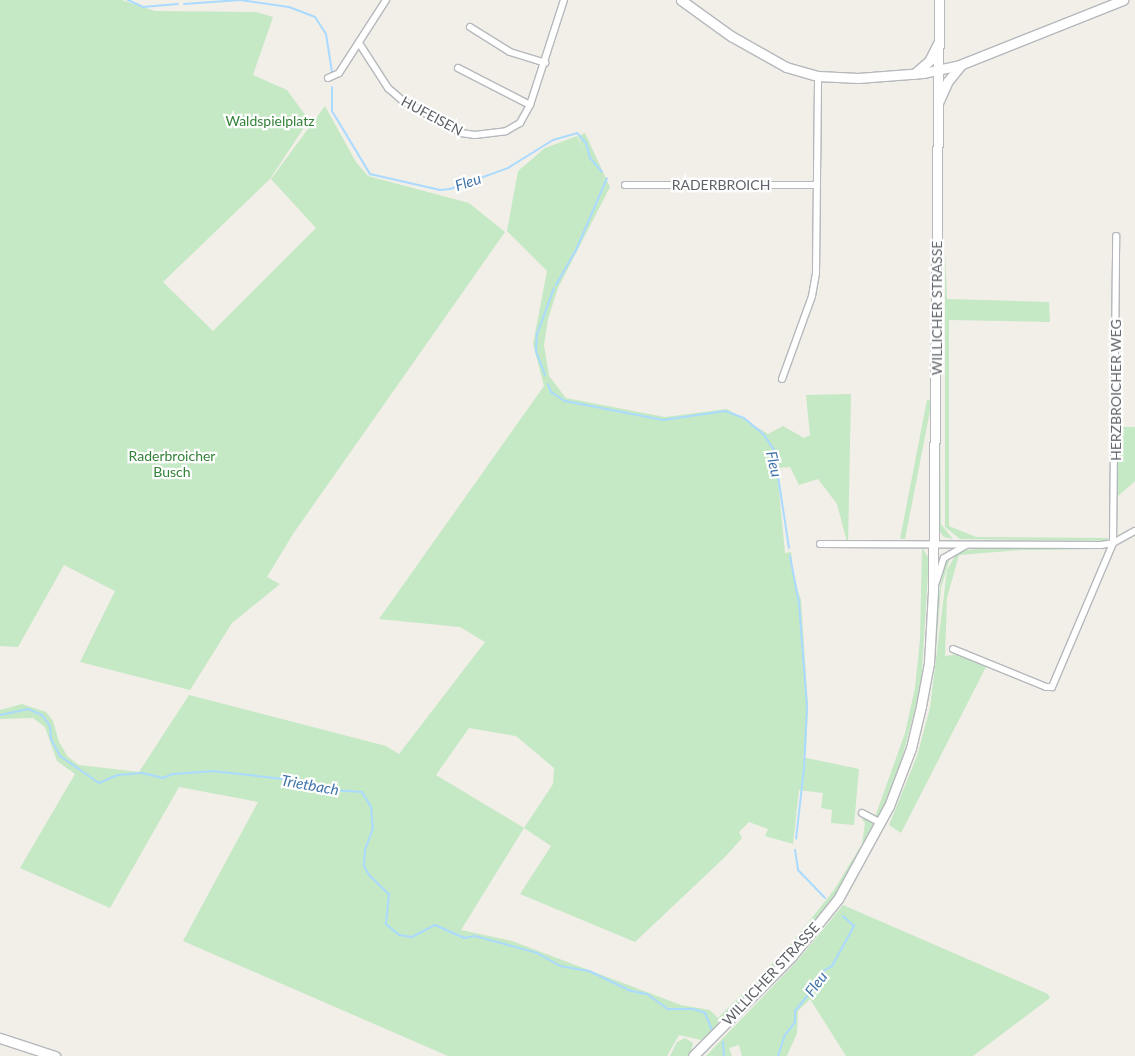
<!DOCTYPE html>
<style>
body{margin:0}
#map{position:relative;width:1135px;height:1056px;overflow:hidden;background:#f1efe8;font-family:Lato,sans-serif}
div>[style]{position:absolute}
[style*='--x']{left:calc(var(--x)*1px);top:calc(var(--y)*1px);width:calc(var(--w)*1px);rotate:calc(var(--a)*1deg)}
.green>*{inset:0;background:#c5e8c5;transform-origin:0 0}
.stream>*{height:2px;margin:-1px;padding:0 1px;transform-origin:1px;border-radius:1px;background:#aadaff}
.roads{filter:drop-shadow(1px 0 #b5b8bc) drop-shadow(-1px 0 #b5b8bc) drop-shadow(0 1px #b5b8bc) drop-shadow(0 -1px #b5b8bc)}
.minor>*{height:6px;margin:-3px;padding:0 3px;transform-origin:3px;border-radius:3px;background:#fff}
.tertiary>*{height:9px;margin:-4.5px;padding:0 4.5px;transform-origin:4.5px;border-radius:4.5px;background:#fff}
.secondary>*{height:9px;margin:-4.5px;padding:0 4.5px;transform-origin:4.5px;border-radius:4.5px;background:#fff}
span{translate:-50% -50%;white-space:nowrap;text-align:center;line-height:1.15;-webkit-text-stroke:4.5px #fff;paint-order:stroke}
.street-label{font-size:14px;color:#5f6368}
.park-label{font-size:14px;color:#348238}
.water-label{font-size:15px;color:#4174aa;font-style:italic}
</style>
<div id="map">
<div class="green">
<i style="clip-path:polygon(0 0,122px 0,155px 11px,256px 12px,273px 17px,253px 75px,287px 90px,309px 120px,270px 179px,163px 282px,213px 331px,316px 228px,271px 179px,325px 106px,356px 162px,368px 176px,469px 203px,505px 232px,293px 534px,267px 577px,280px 584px,232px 623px,190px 690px,80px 662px,115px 591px,64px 565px,18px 647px,0 646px)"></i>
<i style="clip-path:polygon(evenodd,585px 133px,610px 187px,558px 288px,548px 319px,544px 345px,549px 376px,566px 398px,665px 417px,727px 409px,768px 434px,783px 426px,804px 438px,810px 435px,806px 395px,851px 394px,848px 546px,837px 504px,818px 479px,799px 485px,790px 467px,777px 468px,785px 553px,791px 552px,794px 579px,801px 600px,808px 706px,806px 753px,802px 757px,859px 769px,854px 825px,831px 823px,832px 810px,821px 808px,823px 793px,799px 790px,793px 844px,765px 836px,768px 829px,749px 822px,739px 832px,742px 838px,725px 857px,635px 942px,520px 894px,551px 846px,524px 828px,461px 930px,512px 941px,681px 1005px,710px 1010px,718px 1018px,787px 949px,834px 890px,862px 844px,865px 823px,862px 819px,864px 817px,875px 823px,835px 895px,809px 929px,732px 1011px,722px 1020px,718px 1018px,718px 1025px,701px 1040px,679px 1035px,667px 1056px,448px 1056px,183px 941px,258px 802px,179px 787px,110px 908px,20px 868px,75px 774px,57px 761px,45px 727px,33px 718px,0 719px,0 710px,22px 704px,46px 712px,53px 721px,59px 742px,68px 757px,79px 765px,139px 772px,189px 695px,386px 746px,399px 754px,485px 642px,460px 627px,379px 619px,544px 386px,533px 344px,547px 271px,507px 231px,518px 171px,545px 148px,577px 136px,584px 152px,578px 136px,585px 133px,469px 728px,516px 736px,554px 768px,553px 784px,524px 828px,436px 775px,469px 728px)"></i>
<i style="clip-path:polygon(945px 251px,947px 299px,1049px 302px,1050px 322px,949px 320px,949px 526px,976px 537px,1108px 538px,1107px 541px,960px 539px,945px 527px)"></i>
<i style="left:927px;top:400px;width:5px;height:141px;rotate:11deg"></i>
<i style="clip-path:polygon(940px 402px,941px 524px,953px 539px,944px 537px,940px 532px)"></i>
<i style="clip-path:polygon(1117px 427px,1135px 427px,1135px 481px,1117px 497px)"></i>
<i style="clip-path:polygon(922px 548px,929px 558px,921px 686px,900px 766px,879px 817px,875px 817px,905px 733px,915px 688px,920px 639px)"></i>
<i style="clip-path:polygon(985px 548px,1098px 550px,1022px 550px,959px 555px,947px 598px,945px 656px,960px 654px,987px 665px,901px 833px,889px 825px,917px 756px,930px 708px,947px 570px,958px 551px)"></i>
<i style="clip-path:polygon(950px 558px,941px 588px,936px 653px,928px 702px,914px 756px,888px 822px,923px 719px,934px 656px,939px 591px,946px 559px)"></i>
<i style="clip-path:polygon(843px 905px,1048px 994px,1050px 998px,973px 1056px,846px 1056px,810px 999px,798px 1011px,797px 1033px,787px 1056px,742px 1056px,739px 1045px,729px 1048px,732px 1056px,706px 1056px,798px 960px)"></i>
<i style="clip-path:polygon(685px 1038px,693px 1043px,691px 1052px,687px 1056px,670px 1056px,677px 1042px)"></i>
</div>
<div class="stream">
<i style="--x:128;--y:0;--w:17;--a:25"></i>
<i style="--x:143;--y:7;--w:35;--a:-5"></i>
<i style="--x:184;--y:4;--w:56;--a:-4.1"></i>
<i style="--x:240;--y:0;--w:49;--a:8.1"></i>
<i style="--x:289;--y:7;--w:28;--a:21"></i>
<i style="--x:315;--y:17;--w:20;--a:57"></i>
<i style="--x:326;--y:34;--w:39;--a:81"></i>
<i style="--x:332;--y:87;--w:24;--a:90"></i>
<i style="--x:332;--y:111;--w:74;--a:58.9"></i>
<i style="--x:370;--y:174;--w:72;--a:12.9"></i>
<i style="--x:440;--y:190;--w:10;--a:-6"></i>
<i style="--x:450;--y:189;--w:62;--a:-19.9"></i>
<i style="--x:508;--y:168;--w:53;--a:-31.9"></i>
<i style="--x:553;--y:140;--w:25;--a:-16"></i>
<i style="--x:577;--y:133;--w:13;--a:48"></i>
<i style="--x:586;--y:143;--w:16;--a:75"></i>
<i style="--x:590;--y:158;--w:18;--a:49"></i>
<i style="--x:556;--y:285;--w:40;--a:-60.3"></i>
<i style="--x:576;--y:250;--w:78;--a:-66.7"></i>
<i style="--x:545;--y:375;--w:26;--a:-111"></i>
<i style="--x:536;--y:351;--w:17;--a:-87"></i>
<i style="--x:537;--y:334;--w:49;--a:-69.7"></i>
<i style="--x:548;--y:384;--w:9;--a:69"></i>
<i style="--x:551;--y:392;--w:17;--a:33"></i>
<i style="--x:565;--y:401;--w:100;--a:11"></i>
<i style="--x:663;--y:420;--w:63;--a:-8.3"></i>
<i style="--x:725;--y:411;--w:20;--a:20"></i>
<i style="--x:744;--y:418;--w:26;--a:40"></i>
<i style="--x:764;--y:435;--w:18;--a:56"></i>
<i style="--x:774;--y:450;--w:99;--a:81.3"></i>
<i style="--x:790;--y:556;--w:48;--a:79.2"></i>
<i style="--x:799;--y:603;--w:103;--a:85.6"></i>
<i style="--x:807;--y:706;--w:62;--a:92.8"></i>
<i style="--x:804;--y:768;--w:71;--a:96.4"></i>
<i style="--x:0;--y:715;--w:29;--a:-12"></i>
<i style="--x:28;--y:709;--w:15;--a:23"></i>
<i style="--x:42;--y:715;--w:14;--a:54"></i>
<i style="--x:50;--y:726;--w:13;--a:86"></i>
<i style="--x:51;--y:739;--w:19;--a:62"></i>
<i style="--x:60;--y:756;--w:47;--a:34.7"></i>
<i style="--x:99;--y:783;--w:21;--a:-23"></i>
<i style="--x:118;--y:775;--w:24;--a:-5"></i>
<i style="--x:142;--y:773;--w:22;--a:13"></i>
<i style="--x:163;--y:778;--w:11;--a:-22"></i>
<i style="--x:173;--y:774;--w:39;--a:-4"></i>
<i style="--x:212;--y:771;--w:91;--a:6.3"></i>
<i style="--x:302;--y:781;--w:17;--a:28"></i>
<i style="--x:317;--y:789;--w:45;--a:3.8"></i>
<i style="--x:362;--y:792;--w:17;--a:59"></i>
<i style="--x:371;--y:807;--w:21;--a:85"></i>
<i style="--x:373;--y:828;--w:23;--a:110"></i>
<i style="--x:365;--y:850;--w:16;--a:94"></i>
<i style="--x:364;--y:866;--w:10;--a:61"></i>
<i style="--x:369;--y:875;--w:28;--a:44"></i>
<i style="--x:389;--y:894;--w:30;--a:96"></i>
<i style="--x:386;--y:924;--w:17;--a:40"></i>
<i style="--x:399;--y:935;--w:13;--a:9"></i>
<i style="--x:412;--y:937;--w:26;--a:-28"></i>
<i style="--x:435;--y:925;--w:32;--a:24"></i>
<i style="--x:464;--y:938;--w:11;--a:-10"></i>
<i style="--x:475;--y:936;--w:64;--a:15.3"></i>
<i style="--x:537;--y:953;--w:26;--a:29"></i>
<i style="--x:560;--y:966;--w:29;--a:10"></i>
<i style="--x:589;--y:971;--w:47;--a:25.5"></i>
<i style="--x:631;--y:991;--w:16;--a:11"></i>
<i style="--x:647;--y:994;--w:26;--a:36"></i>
<i style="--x:668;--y:1009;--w:25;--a:0"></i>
<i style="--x:693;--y:1009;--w:13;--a:18"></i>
<i style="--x:705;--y:1013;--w:18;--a:68"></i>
<i style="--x:795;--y:850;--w:20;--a:81"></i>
<i style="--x:798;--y:870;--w:39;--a:46"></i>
<i style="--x:723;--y:1042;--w:14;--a:86"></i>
<i style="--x:778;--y:1056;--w:22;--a:-72"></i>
<i style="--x:785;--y:1035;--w:16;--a:-52"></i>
<i style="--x:795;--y:1022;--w:11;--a:-90"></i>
<i style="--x:795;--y:1011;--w:40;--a:-51"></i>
<i style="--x:820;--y:980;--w:9;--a:-72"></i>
<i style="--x:823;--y:971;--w:10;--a:-29"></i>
<i style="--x:832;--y:966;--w:46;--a:-61.2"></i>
<i style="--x:854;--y:926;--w:15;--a:-138"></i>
</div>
<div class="roads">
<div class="minor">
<i style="--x:470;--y:27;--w:47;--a:32"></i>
<i style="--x:510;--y:52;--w:37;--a:17"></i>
<i style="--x:359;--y:43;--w:54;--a:57.2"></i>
<i style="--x:388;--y:88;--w:20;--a:41"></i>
<i style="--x:403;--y:101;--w:66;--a:28.9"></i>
<i style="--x:461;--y:133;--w:14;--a:8"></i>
<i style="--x:475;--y:135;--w:31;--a:-7"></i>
<i style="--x:506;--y:131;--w:16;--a:-30"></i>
<i style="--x:520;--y:123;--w:21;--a:-61"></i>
<i style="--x:530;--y:105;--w:110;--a:-72.1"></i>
<i style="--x:458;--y:68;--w:81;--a:27.2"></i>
<i style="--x:328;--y:78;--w:12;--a:-24"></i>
<i style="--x:339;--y:73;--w:87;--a:-57.2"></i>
<i style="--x:625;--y:185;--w:192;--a:0"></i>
<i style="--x:782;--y:379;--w:88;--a:-70.1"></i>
<i style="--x:812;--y:296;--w:23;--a:-80"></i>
<i style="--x:816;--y:273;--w:197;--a:-89.4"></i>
<i style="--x:820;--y:544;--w:281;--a:0.2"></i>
<i style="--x:1101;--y:545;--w:12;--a:-9"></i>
<i style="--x:1113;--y:543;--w:25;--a:-29"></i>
<i style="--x:935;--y:585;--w:28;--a:-72"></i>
<i style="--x:944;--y:558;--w:24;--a:-30"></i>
<i style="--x:953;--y:649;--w:100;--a:22.2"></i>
<i style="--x:1046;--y:687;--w:6;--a:0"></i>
<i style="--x:1052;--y:687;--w:156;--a:-67"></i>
<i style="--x:1113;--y:543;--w:307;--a:-89.4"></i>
<i style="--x:862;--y:813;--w:21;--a:28"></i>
</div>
<div class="tertiary">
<i style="--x:681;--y:0;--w:62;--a:35.8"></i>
<i style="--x:731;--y:36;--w:63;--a:29.4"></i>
<i style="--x:786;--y:67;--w:33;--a:16"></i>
<i style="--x:818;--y:76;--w:40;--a:2.9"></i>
<i style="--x:858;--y:78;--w:65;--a:-4.4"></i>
<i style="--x:923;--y:73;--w:35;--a:-12"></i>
<i style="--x:957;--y:66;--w:179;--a:-21.7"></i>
<i style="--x:914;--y:74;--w:20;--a:-41"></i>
<i style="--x:929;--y:61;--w:20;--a:-63"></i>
<i style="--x:938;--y:103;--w:24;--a:-66"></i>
<i style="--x:948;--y:81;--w:21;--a:-51"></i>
</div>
<div class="secondary">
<i style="--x:0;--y:1038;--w:58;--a:18.1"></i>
<i style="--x:693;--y:1056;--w:141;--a:-45.3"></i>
<i style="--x:792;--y:956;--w:73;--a:-51.1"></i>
<i style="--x:838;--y:899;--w:106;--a:-61.3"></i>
<i style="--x:889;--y:806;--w:62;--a:-69.2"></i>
<i style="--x:911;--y:748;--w:43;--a:-76.6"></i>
<i style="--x:921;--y:706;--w:44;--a:-79.5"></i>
<i style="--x:929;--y:663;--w:71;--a:-86.8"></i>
<i style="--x:933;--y:592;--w:592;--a:-89.42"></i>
</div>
</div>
<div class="street-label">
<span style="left:432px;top:116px;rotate:28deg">HUFEISEN</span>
<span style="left:721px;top:185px">RADERBROICH</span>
<span style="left:937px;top:308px;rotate:-90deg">WILLICHER STRASSE</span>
<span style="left:1116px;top:390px;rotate:-90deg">HERZBROICHER WEG</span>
<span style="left:771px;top:974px;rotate:-47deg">WILLICHER STRASSE</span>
</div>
<div class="park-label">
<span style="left:270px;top:121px">Waldspielplatz</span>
<span style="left:172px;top:464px">Raderbroicher<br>Busch</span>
</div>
<div class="water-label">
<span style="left:468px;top:182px;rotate:-19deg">Fleu</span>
<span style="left:774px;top:464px;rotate:77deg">Fleu</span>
<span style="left:310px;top:785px;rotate:10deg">Trietbach</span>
<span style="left:816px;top:984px;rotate:-53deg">Fleu</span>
</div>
</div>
